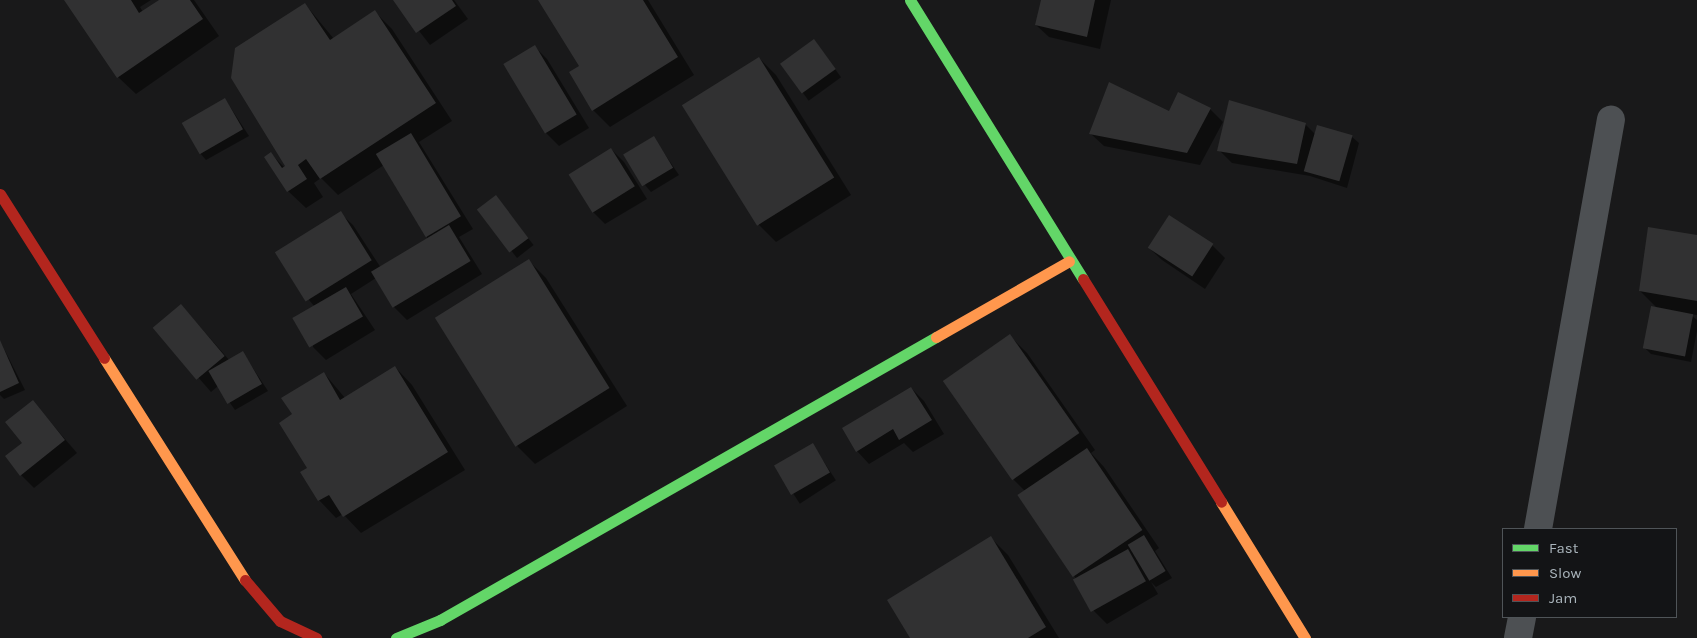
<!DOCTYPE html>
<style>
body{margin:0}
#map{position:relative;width:1697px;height:638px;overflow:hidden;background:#19191a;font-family:Karla,sans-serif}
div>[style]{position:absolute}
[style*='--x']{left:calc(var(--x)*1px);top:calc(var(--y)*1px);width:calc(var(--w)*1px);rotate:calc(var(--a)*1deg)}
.shadow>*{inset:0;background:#0007;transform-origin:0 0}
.building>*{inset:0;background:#313132;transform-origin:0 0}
.street>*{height:28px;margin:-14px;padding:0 14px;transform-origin:14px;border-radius:14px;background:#4d5053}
.fast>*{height:11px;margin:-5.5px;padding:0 5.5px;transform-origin:5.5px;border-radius:5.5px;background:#63d668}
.slow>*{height:11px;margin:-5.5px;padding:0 5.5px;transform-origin:5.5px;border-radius:5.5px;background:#ff974d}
.jam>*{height:11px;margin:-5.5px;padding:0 5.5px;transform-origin:5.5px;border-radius:5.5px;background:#b3261e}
span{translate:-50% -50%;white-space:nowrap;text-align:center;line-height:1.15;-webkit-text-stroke:4px #131416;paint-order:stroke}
.legend{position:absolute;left:1502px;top:528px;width:175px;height:90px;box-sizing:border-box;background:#131416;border:1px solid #4f5458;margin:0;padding:6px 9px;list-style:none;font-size:15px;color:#a9b4bb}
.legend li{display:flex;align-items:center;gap:10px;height:25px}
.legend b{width:25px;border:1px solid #4f5458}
</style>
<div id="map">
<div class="shadow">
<i style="clip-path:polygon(65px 0,151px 0,140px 7px,143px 12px,161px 0,194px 0,219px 36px,136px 94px,118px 77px)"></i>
<i style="clip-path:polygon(395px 0,454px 0,468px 19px,430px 45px)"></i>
<i style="clip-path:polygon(540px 0,648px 0,694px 75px,610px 127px,593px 110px,580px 66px)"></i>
<i style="clip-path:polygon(1042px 0,1111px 0,1100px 49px,1049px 37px,1036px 25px)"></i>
<i style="clip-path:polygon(305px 4px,334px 39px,375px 12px,392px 29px,452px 121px,419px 142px,473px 229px,459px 237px,482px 274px,407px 320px,394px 307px,376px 278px,351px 294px,375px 330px,326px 360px,313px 347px,315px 307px,309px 300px,340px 213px,353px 225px,381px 268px,428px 239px,384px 165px,338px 195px,321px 178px,314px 183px,323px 197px,306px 208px,288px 191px,266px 157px,271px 154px,285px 168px)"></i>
<i style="left:814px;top:40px;width:46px;height:40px;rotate:54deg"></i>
<i style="clip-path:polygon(535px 47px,547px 59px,589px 128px,559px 146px,546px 133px)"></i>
<i style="clip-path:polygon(759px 58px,776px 75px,851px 195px,776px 242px,759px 225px)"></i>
<i style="clip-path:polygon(1178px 94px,1210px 109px,1223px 122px,1200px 165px,1104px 146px,1091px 134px,1169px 113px)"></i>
<i style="clip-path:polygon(225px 99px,249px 136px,206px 160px,200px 153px)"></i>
<i style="clip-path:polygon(1305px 124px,1315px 134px,1352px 137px,1359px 143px,1347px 188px,1310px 176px,1232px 163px,1219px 150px)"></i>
<i style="clip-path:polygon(653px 137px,679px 175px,651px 192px,645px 185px)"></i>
<i style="clip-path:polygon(611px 149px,624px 162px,647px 199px,605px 224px,592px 211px)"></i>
<i style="left:496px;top:197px;width:61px;height:21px;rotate:52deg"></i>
<i style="clip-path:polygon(1170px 217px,1212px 245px,1225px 258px,1205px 289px,1162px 260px,1149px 248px)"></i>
<i style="clip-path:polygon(1697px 237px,1697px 315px,1690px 314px,1697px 320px,1697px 331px,1691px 362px,1651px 354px,1644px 347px,1658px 309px,1640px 291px)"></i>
<i style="clip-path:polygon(529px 261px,546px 278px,627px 406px,535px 464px,518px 447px,437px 319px)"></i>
<i style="clip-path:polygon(181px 305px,230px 361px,243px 353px,268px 391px,235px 410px,218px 386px,211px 392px,155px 328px)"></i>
<i style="clip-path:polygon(1010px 336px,1027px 353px,1095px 450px,1091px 453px,1104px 467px,1159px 548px,1155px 551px,1172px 578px,1156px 587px,1151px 582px,1158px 594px,1107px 624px,1094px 611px,1077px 580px,1019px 496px,1026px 492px,1013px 479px,945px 381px)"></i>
<i style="clip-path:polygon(0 341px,25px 390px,4px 399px,0 395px)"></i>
<i style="clip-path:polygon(395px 367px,412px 385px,465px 470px,361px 533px,343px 514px,336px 518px,319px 500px,294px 415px,324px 373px,345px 398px)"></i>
<i style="clip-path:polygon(911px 388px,924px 401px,944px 434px,913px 452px,904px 443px,869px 464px,857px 451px)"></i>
<i style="clip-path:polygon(33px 402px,77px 453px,34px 488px,21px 475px,23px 443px)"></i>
<i style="left:813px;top:445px;width:42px;height:43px;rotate:57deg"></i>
<i style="clip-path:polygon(991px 538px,1008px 555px,1059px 638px,911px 638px)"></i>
</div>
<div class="building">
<i style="clip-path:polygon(64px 0,131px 0,139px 13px,159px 0,190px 0,203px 19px,117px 78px)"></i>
<i style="clip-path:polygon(393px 0,452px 0,456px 6px,416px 33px)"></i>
<i style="clip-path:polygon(538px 0,643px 0,678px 57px,592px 111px,569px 72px,579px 66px)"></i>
<i style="clip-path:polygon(1041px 0,1095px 0,1087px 37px,1035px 25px)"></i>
<i style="clip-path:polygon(305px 3px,330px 40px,375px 10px,436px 103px,320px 179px,306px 159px,298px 165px,307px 179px,287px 192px,264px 157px,271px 152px,282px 168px,285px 166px,231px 78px,235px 48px)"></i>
<i style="left:814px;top:39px;width:37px;height:42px;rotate:54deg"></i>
<i style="left:535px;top:45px;width:81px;height:37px;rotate:59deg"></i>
<i style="left:759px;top:57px;width:142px;height:91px;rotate:58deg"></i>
<i style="clip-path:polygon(1109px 82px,1169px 111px,1178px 92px,1211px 108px,1187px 153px,1089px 134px)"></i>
<i style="left:225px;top:98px;width:36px;height:50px;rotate:60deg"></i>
<i style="clip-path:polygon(1229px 100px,1306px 123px,1297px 164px,1217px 151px)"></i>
<i style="left:1317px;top:125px;width:37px;height:48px;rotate:16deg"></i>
<i style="left:411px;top:133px;width:97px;height:41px;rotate:59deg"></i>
<i style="left:654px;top:136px;width:37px;height:36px;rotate:59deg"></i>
<i style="left:611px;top:148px;width:45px;height:50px;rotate:58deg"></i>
<i style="left:496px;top:195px;width:54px;height:24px;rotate:53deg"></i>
<i style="left:341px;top:211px;width:58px;height:78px;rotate:58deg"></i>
<i style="left:1169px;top:215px;width:53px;height:39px;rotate:33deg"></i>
<i style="left:449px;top:225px;width:42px;height:91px;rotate:59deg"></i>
<i style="clip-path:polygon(1648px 227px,1697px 235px,1697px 301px,1639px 291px)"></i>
<i style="left:529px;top:259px;width:152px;height:111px;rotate:58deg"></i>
<i style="left:346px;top:287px;width:34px;height:62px;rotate:60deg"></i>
<i style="left:181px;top:304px;width:68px;height:37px;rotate:50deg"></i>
<i style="left:1651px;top:306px;width:43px;height:43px;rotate:11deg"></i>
<i style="left:1010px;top:334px;width:121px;height:82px;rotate:55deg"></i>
<i style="clip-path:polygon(0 340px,19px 383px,0 392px)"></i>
<i style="left:243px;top:351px;width:38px;height:40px;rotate:60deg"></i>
<i style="clip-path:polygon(395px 366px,448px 452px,343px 517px,329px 495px,318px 501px,300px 472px,307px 468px,279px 423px,292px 414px,281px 398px,324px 372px,340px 400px)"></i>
<i style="clip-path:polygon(911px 387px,932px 420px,899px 440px,893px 429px,856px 452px,842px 428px)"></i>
<i style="clip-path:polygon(33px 400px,65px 440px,20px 476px,5px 456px,22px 443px,5px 422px)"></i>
<i style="left:813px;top:443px;width:34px;height:45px;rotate:60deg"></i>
<i style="left:1087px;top:448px;width:99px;height:84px;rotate:56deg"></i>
<i style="left:1144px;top:535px;width:42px;height:19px;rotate:59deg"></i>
<i style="clip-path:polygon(991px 536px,1046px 627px,1028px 638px,910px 638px,887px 600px)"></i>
<i style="left:1128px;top:549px;width:37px;height:63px;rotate:61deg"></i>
</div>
<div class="street">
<i style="--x:1538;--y:529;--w:416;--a:-79.9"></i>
<i style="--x:1518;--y:638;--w:21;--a:-79"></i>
</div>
<div class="fast">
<i style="--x:910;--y:0;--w:328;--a:58.2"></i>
<i style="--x:396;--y:638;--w:48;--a:-22.2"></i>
<i style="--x:440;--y:620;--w:571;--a:-29.71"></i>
</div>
<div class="slow">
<i style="--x:936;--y:337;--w:153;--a:-29.7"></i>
<i style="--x:104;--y:358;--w:263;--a:57.6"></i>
<i style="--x:1221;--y:502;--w:160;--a:58.3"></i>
</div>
<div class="jam">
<i style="--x:0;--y:194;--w:194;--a:57.6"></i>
<i style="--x:1083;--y:279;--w:262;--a:58.2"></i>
<i style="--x:245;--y:580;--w:54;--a:49.5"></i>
<i style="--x:280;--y:621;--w:40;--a:25"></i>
</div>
<ul class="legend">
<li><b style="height:6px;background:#63d668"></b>Fast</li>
<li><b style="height:6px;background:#ff974d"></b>Slow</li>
<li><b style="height:6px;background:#b3261e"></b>Jam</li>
</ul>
</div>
